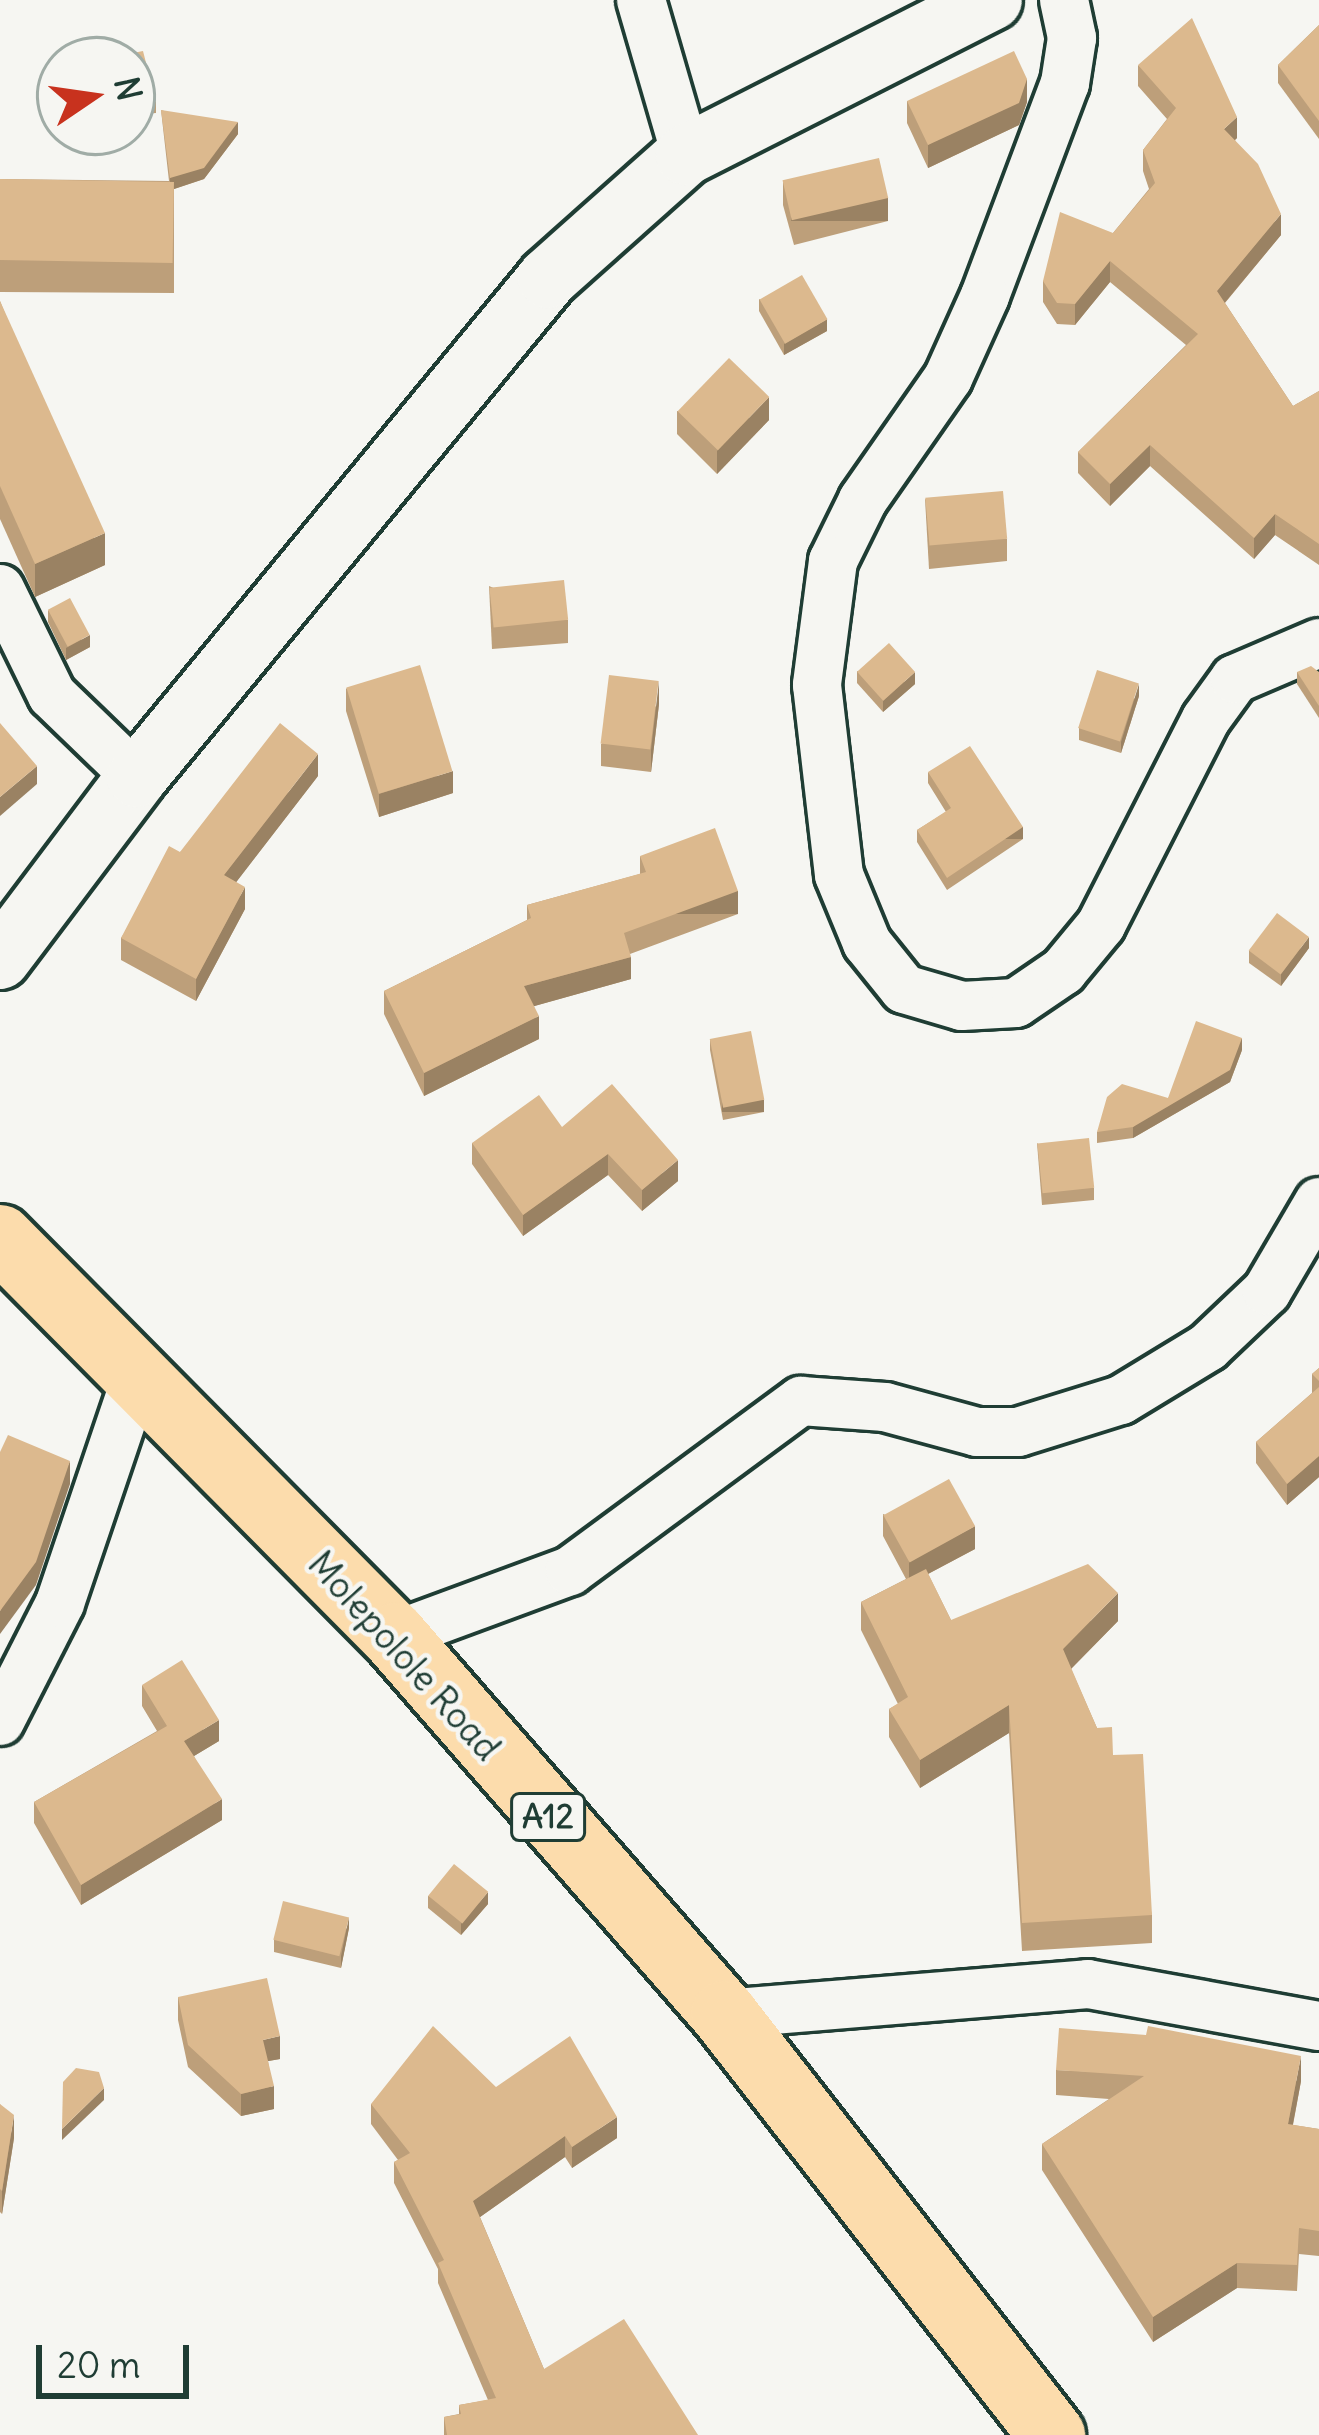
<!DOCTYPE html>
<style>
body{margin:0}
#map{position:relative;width:1319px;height:2435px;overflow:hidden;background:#f6f6f2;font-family:Delius,sans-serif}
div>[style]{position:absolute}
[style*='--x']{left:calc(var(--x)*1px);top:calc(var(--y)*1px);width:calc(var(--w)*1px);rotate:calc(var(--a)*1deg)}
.roads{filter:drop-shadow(3px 0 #1f3d34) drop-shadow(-3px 0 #1f3d34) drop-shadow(0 3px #1f3d34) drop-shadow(0 -3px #1f3d34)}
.minor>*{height:48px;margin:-24px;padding:0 24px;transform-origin:24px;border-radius:24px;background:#f6f6f2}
.tertiary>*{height:60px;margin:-30px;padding:0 30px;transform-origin:30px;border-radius:30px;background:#f6f6f2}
.primary>*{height:66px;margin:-33px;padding:0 33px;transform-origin:33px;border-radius:33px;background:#fcdcac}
.wall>*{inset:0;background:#bd9f7a}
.shaded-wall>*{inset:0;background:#9a8263;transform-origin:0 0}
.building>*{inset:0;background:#dcb98e;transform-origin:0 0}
span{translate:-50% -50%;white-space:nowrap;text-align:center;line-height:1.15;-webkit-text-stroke:9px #f6f6f2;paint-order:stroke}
.shield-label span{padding:3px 9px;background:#f6f6f2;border:3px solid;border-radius:9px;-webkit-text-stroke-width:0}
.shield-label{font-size:33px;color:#1f3d34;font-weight:700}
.street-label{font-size:36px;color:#1f3d34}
.north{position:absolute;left:36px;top:36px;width:120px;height:120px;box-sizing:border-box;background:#f6f6f2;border:3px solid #a0aca6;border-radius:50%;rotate:77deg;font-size:33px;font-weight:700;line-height:48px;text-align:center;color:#1f3d34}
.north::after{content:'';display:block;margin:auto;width:42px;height:54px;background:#c8321e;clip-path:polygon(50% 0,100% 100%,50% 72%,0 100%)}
.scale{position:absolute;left:36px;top:2345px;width:153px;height:54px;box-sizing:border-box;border:6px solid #1f3d34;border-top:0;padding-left:15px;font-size:36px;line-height:42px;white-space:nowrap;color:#1f3d34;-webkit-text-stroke:9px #f6f6f2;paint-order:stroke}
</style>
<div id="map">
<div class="roads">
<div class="minor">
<i style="--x:641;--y:0;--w:161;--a:73.8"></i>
<i style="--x:1064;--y:0;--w:39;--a:78"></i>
<i style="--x:1072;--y:38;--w:46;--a:98.8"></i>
<i style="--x:1065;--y:83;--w:228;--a:110.6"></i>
<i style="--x:985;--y:296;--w:90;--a:114.3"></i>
<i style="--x:948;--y:378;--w:149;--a:124.9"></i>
<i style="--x:863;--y:500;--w:68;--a:116.2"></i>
<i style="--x:833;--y:561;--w:125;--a:97.4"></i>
<i style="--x:817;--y:685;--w:191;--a:83.4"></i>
<i style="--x:839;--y:875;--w:74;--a:67.6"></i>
<i style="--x:867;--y:943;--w:59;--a:51.2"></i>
<i style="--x:904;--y:989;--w:60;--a:16.3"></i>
<i style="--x:962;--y:1006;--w:54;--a:-3.2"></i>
<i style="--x:1016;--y:1003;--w:57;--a:-34.2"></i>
<i style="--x:1063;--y:971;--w:60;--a:-50.4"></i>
<i style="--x:1101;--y:925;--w:231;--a:-63"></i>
<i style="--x:1206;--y:719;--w:49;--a:-54.1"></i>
<i style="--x:1235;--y:679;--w:91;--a:-23.2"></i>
<i style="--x:0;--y:589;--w:118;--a:63.9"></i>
<i style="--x:52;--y:695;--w:118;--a:44"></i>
<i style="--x:394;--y:1636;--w:188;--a:-20.3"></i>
<i style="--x:570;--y:1571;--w:287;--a:-36.4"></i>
<i style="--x:801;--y:1401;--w:84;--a:4.1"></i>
<i style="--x:885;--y:1407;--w:95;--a:15.2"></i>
<i style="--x:977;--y:1432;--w:41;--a:0"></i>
<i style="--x:1018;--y:1432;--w:108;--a:-17.3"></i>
<i style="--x:1121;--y:1400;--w:102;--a:-31.3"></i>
<i style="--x:1208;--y:1347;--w:81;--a:-43.5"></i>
<i style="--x:1267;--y:1291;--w:103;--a:-59.7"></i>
<i style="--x:0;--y:1721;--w:132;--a:-63"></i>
<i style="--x:60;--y:1603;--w:241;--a:-71.3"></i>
<i style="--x:724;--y:2014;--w:365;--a:-4.7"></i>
<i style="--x:1088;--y:1984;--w:235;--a:10.3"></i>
</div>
<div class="tertiary">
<i style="--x:0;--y:959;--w:228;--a:-53"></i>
<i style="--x:137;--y:777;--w:646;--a:-50.52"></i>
<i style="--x:548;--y:278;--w:185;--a:-41.7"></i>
<i style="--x:686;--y:155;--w:343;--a:-26.9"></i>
</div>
<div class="primary">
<i style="--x:0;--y:1238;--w:560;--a:45.29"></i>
<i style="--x:394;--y:1636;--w:502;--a:48.88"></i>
<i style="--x:724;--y:2014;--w:534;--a:52.08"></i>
</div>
</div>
<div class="wall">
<i style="clip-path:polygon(1319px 25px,1319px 139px,1278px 83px,1278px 65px)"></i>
<i style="clip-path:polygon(132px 60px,156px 102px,156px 113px,132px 115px)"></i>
<i style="clip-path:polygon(1138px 65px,1237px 138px,1235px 140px,1281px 235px,1225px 303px,1293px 406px,1319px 391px,1319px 565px,1275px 535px,1254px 559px,1150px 466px,1110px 506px,1078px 473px,1078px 452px,1186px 345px,1110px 282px,1075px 325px,1057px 324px,1043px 302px,1043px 281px,1113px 233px,1149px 189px,1143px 171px,1143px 150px,1167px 119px,1138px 86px)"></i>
<i style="clip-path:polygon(907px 101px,1027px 102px,1019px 125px,928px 168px,907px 123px)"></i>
<i style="clip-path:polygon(161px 110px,238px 134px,204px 179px,174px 189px,174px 293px,0 292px,0 179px,169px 181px)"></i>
<i style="clip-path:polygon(783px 182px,888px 221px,794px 245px,783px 205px)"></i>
<i style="clip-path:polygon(759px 299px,827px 331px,784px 355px,759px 311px)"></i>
<i style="clip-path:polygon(0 301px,105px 565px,35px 597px,0 519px)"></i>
<i style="clip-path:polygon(677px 411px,769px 420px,717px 474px,677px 434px)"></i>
<i style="clip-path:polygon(925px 499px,1007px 539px,1007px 561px,929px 569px)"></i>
<i style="clip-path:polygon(489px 586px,568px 620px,568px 643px,492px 649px)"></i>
<i style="clip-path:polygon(48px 610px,90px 647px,66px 660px,48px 622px)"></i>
<i style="clip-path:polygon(857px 671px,915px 684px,883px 712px,857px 683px)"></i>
<i style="clip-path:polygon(1297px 672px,1319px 672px,1319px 718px,1297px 684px)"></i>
<i style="clip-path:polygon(346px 688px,453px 793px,379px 817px,346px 711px)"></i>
<i style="clip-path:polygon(1139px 696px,1121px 753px,1079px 740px,1079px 728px)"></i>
<i style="clip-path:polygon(659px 704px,651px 772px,601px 766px,601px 744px)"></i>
<i style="clip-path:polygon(928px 772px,1023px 839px,947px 890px,917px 842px,917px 830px,946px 812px,928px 783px)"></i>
<i style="clip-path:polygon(318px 776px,236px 882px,245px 909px,196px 1001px,121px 960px,121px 938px,180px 852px)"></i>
<i style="clip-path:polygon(640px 856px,738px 914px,630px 954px,631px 979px,534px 1006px,539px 1039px,424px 1096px,384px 1014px,384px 991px,527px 920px,527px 905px,640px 874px)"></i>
<i style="clip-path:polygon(1309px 948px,1281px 986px,1249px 963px,1249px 951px)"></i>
<i style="clip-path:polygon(710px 1039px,764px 1112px,723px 1120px,710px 1050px)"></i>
<i style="clip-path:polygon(1242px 1050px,1230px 1082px,1133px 1138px,1097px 1143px,1097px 1132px,1168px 1098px)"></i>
<i style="clip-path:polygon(562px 1127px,678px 1181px,642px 1211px,608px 1175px,523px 1236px,472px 1164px,472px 1143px)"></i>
<i style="clip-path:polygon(1037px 1143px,1094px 1188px,1094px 1200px,1042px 1205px)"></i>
<i style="clip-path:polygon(1319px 1368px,1319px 1477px,1287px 1505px,1256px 1463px,1256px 1442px,1312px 1393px,1312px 1374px)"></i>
<i style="clip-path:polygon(883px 1514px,975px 1549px,928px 1574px,951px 1620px,1118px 1621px,1071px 1669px,1097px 1728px,1113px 1755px,1152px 1915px,1152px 1943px,1022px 1951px,1009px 1733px,920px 1788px,889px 1737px,889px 1709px,898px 1704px,861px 1630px,861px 1602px,906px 1579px,883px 1536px)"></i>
<i style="clip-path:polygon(142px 1685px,219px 1741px,194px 1756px,222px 1820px,81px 1905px,34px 1823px,34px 1802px,157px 1731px,142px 1706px)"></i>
<i style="clip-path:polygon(428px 1896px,488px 1904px,461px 1935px,428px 1908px)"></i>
<i style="clip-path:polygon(349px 1928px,341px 1968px,274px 1952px,274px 1940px)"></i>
<i style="clip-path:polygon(178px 1997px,280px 2059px,268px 2061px,274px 2109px,241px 2116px,188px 2067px,178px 2020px)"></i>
<i style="clip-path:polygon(1056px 2070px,1301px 2081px,1293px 2125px,1319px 2129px,1319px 2256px,1299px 2254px,1297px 2291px,1237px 2288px,1153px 2342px,1042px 2170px,1042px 2144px,1109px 2099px,1056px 2095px)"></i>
<i style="clip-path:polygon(496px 2087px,617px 2138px,572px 2168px,565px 2157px,480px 2217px,544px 2369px,698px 2435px,444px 2435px,444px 2417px,459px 2414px,459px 2405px,488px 2400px,438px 2283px,438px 2269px,394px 2183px,394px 2162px,398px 2160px,371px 2124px,371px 2104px)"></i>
<i style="clip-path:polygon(0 2104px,14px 2138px,2px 2214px,0 2212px)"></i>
</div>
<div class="shaded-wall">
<i style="clip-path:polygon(1027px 79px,1027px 102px,1019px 125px,928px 168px,928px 145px)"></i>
<i style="clip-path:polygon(1237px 117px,1237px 138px,1224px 150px,1224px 129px)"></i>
<i style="clip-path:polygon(238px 122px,238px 134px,204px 179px,174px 189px,174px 293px,174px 189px,170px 190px,170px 178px)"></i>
<i style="left:888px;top:198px;width:23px;height:97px;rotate:90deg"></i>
<i style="clip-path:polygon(1281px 214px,1281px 235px,1217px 312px,1217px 291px)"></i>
<i style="clip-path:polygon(1110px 261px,1110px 282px,1075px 325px,1075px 304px)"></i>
<i style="clip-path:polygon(827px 319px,827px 331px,784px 355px,784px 344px)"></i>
<i style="clip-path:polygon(769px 397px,769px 420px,717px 474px,717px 451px)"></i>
<i style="clip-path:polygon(1150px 445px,1150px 466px,1110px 506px,1110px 484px)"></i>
<i style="clip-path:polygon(1275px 514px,1275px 535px,1254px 559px,1254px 538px)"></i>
<i style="clip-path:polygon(105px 533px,105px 565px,35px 597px,35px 564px)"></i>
<i style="clip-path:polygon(90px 635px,90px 647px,66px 660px,66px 648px)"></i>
<i style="clip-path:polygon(915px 672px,915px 684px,883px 712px,883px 701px)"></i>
<i style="clip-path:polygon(659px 681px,659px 704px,651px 772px,651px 750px)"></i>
<i style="clip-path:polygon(1139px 684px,1139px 696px,1121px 753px,1121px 742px)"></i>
<i style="clip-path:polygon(318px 754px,318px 776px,224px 898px,224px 875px)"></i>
<i style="clip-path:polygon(37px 766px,37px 784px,0 816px,0 797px)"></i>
<i style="clip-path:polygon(453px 771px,453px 793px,379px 817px,379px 794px)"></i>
<i style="left:1023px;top:827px;width:12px;height:92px;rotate:90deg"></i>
<i style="clip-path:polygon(245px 887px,245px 909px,196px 1001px,196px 979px)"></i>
<i style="left:738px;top:891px;width:23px;height:121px;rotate:90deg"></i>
<i style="clip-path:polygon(1309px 937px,1309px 948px,1281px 986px,1281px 974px)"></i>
<i style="clip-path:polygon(631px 957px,631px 979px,524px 1009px,524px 986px)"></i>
<i style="clip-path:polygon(539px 1016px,539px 1039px,424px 1096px,424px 1073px)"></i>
<i style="clip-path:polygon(1242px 1038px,1242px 1050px,1230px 1082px,1133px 1138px,1133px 1127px)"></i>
<i style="left:764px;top:1100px;width:12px;height:42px;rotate:90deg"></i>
<i style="clip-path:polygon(608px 1154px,608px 1175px,523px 1236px,523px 1215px)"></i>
<i style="clip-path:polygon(678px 1160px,678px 1181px,642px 1211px,642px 1190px)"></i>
<i style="clip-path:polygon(1319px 1456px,1319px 1477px,1287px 1505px,1287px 1484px)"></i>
<i style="clip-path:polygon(70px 1461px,70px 1484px,36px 1585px,0 1634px,0 1611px)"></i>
<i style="clip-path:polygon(975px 1526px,975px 1549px,909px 1584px,909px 1561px)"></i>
<i style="clip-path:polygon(1118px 1593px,1118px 1621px,1063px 1677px,1063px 1649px)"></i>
<i style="clip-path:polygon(1009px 1705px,1009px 1733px,920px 1788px,920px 1760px)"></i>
<i style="clip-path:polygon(219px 1720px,219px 1741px,184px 1762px,184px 1741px)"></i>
<i style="clip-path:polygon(222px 1799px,222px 1820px,81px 1905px,81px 1885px)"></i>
<i style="clip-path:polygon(488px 1892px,488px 1904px,461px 1935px,461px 1924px)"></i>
<i style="clip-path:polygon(349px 1917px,349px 1928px,341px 1968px,341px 1956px)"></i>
<i style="clip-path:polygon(280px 2036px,280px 2059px,263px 2062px,263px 2040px)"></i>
<i style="clip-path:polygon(1301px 2056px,1301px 2081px,1288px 2150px,1288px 2124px)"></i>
<i style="clip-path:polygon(274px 2086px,274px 2109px,241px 2116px,241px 2094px)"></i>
<i style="clip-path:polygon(104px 2088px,104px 2100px,62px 2140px,62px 2129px)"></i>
<i style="clip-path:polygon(14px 2115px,14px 2138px,2px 2214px,2px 2191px)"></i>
<i style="clip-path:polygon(617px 2117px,617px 2138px,572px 2168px,572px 2147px)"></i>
<i style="clip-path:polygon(565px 2136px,565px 2157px,473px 2222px,473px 2201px)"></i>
<i style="clip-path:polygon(1237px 2263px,1237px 2288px,1153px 2342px,1153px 2317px)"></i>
</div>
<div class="building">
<i style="clip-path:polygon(1192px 18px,1237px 117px,1224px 129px,1258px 164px,1281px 214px,1217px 291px,1293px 406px,1319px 391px,1319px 544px,1275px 514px,1254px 538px,1150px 445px,1110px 484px,1078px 452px,1198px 334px,1110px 261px,1075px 304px,1057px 303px,1043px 281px,1060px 212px,1113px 233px,1155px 183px,1143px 150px,1176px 108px,1138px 65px)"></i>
<i style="clip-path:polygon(1319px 25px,1319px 121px,1278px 65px)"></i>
<i style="clip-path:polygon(143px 51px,156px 102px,132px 103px,132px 60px,111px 60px,113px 57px)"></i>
<i style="clip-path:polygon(1014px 51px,1027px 79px,1019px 103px,928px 145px,907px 101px)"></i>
<i style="clip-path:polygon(161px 110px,238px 122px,204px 168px,170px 178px)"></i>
<i style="left:879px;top:158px;width:41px;height:99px;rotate:77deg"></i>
<i style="left:0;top:179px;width:174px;height:81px;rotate:1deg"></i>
<i style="left:802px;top:275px;width:51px;height:49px;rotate:60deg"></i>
<i style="clip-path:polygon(0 301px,105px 533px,35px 564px,0 486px)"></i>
<i style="left:729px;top:358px;width:56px;height:74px;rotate:44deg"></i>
<i style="left:1003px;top:491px;width:48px;height:78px;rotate:85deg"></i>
<i style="left:564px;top:580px;width:40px;height:75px;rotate:84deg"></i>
<i style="left:70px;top:598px;width:42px;height:25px;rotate:62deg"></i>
<i style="left:889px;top:643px;width:39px;height:43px;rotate:48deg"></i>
<i style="left:420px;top:665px;width:111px;height:77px;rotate:73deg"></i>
<i style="clip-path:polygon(1311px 666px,1319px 672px,1319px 706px,1297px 672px)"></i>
<i style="left:1097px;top:670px;width:44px;height:61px;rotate:18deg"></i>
<i style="left:609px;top:675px;width:50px;height:69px;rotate:7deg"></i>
<i style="clip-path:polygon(0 723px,37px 766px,0 797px)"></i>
<i style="clip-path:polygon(280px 723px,318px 754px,224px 875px,245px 887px,196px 979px,121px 938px,169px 846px,180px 852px)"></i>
<i style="clip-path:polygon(970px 746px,1023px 827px,947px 878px,917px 830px,951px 808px,928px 772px)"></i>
<i style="clip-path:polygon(715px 828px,738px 891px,624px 933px,631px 957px,524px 986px,539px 1016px,424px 1073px,384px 991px,531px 918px,527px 905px,646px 872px,640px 856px)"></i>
<i style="left:1277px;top:913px;width:40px;height:47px;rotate:37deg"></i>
<i style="clip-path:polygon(1196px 1021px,1242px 1038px,1230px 1070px,1133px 1127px,1097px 1132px,1107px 1097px,1122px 1084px,1168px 1098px)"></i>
<i style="left:751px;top:1031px;width:70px;height:42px;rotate:79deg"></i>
<i style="clip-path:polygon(612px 1084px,678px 1160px,642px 1190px,608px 1154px,523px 1215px,472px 1143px,539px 1095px,562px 1127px)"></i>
<i style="left:1089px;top:1138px;width:50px;height:52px;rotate:84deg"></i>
<i style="clip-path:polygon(1319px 1368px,1319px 1381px,1312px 1374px)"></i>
<i style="clip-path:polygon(1319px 1387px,1319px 1456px,1287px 1484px,1256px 1442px)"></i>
<i style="clip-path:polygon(8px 1435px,70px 1461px,36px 1562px,0 1611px,0 1452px)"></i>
<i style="left:949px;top:1479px;width:54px;height:75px;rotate:61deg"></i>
<i style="clip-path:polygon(1088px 1564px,1118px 1593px,1063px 1649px,1097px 1728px,1112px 1727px,1113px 1755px,1143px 1754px,1152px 1915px,1022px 1923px,1009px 1705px,920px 1760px,889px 1709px,908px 1697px,861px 1602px,926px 1569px,951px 1620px)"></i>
<i style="clip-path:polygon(182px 1660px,219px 1720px,184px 1741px,222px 1799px,81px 1885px,34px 1802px,167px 1726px,142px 1685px)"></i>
<i style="left:454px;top:1864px;width:44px;height:41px;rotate:39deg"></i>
<i style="left:283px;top:1901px;width:68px;height:40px;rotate:14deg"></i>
<i style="clip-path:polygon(267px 1978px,280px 2036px,263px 2040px,274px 2086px,241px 2094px,188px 2045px,178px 1997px)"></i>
<i style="clip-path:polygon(433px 2026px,496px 2087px,570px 2036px,617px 2117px,572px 2147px,565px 2136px,473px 2201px,544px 2369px,624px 2319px,698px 2435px,447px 2435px,444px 2417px,461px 2414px,459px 2405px,496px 2398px,438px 2263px,444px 2260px,394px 2162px,410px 2153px,371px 2104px)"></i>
<i style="clip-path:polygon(1148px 2026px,1301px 2056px,1288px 2124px,1319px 2129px,1319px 2231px,1299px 2228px,1297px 2265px,1237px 2263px,1153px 2317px,1042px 2144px,1144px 2076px,1056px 2070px,1059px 2028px,1146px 2035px)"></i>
<i style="clip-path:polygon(76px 2068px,99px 2072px,104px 2088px,62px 2129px,63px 2082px)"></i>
<i style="clip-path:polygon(0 2104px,14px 2115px,2px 2191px,0 2189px)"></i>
</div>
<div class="shield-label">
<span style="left:548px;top:1817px">A12</span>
</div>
<div class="street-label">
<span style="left:404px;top:1656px;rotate:48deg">Molepolole Road</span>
</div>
<div class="north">N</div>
<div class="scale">20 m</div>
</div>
